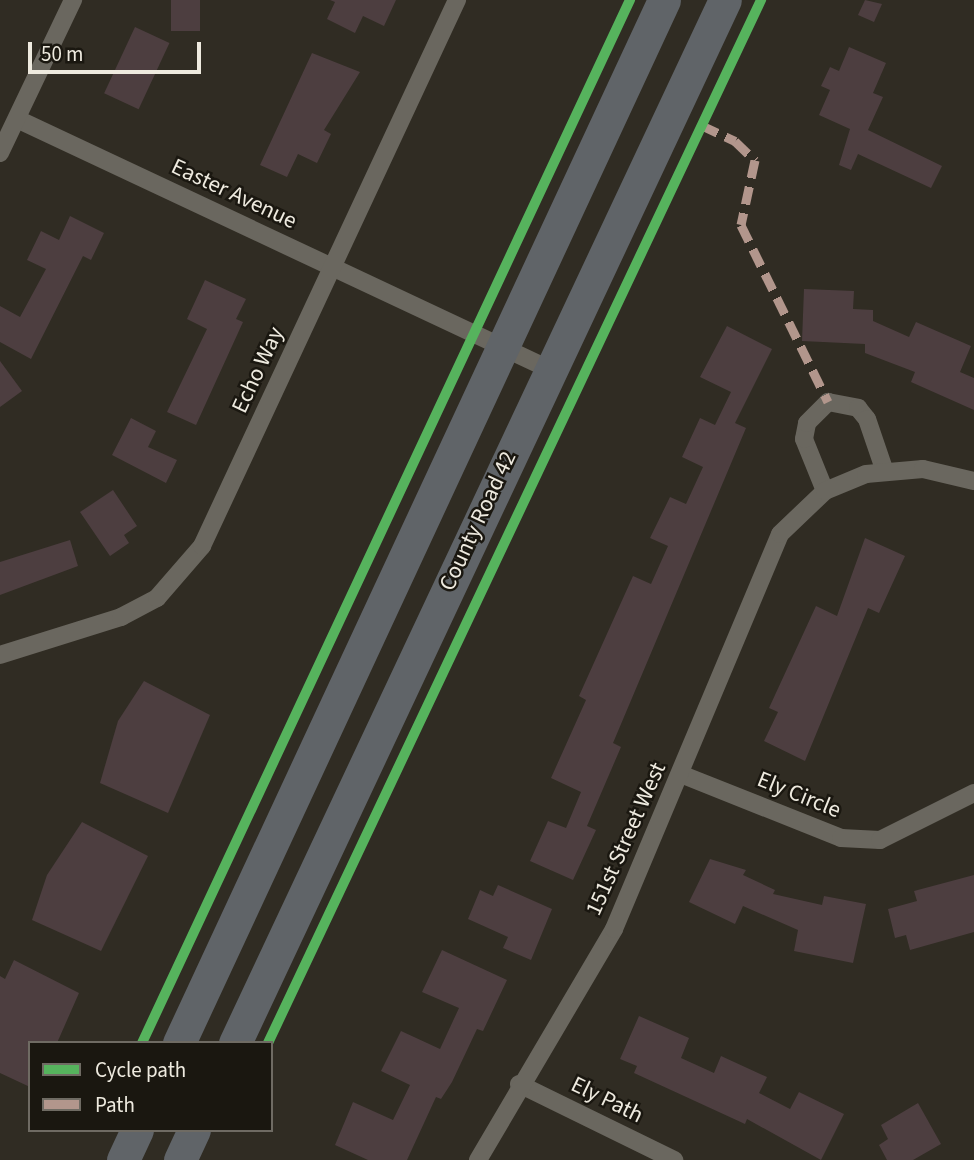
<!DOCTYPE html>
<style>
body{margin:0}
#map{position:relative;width:974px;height:1160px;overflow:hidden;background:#302c23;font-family:"Source Sans 3",sans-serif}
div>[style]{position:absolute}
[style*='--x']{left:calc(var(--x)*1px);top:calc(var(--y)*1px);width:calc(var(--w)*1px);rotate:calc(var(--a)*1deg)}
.building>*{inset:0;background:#4d3e40;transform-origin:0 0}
.street>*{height:18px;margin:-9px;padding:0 9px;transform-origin:9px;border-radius:9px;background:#6a675f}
.highway>*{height:33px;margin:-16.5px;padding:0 16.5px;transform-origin:16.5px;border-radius:16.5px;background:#606468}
.quiet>*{height:9px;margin-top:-4.5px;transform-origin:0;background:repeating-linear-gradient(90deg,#b2968c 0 18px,transparent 0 27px)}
.cycleway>*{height:10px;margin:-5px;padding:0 5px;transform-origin:5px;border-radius:5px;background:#56b35d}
span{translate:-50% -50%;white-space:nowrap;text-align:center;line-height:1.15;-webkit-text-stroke:5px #1a1710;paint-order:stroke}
.street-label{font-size:23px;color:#eeeadf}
.legend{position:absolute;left:28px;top:1041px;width:245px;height:91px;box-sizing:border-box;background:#1a1710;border:2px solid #6f6b63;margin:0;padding:9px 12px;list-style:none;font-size:21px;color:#eeeadf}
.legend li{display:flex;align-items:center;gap:14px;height:35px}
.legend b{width:35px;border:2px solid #6f6b63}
.scale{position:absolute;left:28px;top:42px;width:173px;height:32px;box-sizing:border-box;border:4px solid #eeeadf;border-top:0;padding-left:9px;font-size:21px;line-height:24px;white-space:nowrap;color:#eeeadf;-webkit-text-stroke:5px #1a1710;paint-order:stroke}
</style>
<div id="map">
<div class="building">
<i style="left:171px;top:0;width:29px;height:31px"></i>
<i style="clip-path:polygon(330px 0,396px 0,384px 26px,363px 16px,355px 33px,327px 19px,335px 2px)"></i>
<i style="clip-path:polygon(865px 0,882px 4px,874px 22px,858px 15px)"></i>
<i style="left:135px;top:27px;width:38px;height:73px;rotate:25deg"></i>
<i style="clip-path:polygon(849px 47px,886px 63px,873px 93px,883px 97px,868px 130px,942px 166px,931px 188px,858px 154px,851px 170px,839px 165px,850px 129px,819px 115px,830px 90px,821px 86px,830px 67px,839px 71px)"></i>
<i style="clip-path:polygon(312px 53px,360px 72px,324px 130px,331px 134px,317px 163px,298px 154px,287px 177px,260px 165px)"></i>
<i style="clip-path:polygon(70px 216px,104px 233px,91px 260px,83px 256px,31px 359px,0 342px,0 306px,20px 317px,46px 269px,27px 260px,41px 231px,59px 240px)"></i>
<i style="clip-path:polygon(205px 280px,246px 299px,236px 319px,243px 322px,196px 425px,167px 412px,207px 329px,187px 319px)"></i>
<i style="clip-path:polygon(804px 289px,854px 291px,853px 309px,873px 310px,873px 321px,909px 337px,916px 322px,971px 346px,960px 372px,974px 378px,974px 410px,911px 382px,915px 372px,865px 353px,865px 344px,802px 341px)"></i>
<i style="clip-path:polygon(727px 326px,772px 349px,735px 423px,746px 428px,613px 743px,621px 747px,587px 826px,596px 830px,573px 880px,530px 861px,548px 821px,566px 828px,581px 792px,551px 778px,586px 700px,579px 696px,633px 576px,651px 584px,668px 546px,650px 538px,670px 497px,686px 504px,703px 467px,682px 457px,700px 418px,715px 425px,731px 392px,700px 377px)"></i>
<i style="clip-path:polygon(0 361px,22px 391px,0 407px)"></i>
<i style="clip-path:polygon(131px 418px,156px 431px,148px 447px,177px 460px,166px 483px,112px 455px)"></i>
<i style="clip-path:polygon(113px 490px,137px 526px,124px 535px,129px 543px,110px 556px,80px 512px)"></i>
<i style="clip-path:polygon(865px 538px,905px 556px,879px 613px,868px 608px,805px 761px,764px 741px,778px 712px,769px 708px,816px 606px,837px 616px)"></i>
<i style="clip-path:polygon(70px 540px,78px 566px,0 595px,0 562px)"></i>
<i style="clip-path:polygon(144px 681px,210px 715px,168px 813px,100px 783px,118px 721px)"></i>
<i style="clip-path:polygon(82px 822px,148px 856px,101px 951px,32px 920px,47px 875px)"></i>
<i style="clip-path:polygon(710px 859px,746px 870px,743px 875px,775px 890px,773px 894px,822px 905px,824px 896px,866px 904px,853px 963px,794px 951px,798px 930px,743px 906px,735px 924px,689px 902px)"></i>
<i style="clip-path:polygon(974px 875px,974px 932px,910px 950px,906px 935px,895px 938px,888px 909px,917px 901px,914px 891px)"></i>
<i style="clip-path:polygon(498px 885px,552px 909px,531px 960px,503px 948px,508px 937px,468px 919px,480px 890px,493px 896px)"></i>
<i style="clip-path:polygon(442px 950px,507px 980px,483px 1031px,477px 1029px,452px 1082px,441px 1099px,436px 1097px,407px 1160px,368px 1160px,335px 1145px,353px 1102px,393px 1120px,410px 1085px,381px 1071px,401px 1031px,440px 1049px,459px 1008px,422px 992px)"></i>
<i style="clip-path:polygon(14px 960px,79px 993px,57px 1043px,30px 1043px,30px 1087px,0 1073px,0 976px,5px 979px)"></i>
<i style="clip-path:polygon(639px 1016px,689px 1038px,681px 1058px,714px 1073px,721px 1056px,767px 1077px,759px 1093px,790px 1109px,799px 1092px,844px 1114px,821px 1160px,747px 1119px,745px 1124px,634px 1073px,637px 1066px,620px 1059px)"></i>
<i style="clip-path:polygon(918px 1103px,941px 1144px,913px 1160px,887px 1160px,879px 1145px,888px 1139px,881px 1125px)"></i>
</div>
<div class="street">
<i style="--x:17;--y:119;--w:588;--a:25.17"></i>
<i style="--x:0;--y:153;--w:170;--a:-64.5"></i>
<i style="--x:825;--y:491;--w:56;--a:-112"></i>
<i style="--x:804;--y:439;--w:16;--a:-79"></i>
<i style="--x:807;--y:423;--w:30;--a:-45"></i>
<i style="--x:828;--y:402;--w:31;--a:11"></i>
<i style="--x:858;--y:408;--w:14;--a:51"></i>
<i style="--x:867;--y:419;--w:53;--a:71.2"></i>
<i style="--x:0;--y:655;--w:127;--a:-17.4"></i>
<i style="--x:121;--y:617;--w:41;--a:-27.8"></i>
<i style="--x:157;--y:598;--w:69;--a:-49.1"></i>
<i style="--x:202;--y:546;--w:603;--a:-64.97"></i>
<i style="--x:683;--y:775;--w:170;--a:21.7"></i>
<i style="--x:841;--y:838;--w:39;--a:3"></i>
<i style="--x:880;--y:840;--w:105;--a:-26.6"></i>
<i style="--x:519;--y:1084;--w:173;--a:26.1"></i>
<i style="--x:478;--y:1160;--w:268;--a:-59.5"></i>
<i style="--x:614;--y:929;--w:428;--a:-67.2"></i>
<i style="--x:780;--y:534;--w:62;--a:-43.7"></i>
<i style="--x:825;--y:491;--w:44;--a:-22.5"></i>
<i style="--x:866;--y:474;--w:57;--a:-5"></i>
<i style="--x:923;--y:469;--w:52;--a:13.2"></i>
</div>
<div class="highway">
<i style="--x:179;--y:1043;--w:1150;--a:-65.06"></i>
<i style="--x:235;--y:1043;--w:1152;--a:-64.84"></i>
<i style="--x:123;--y:1160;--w:33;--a:-65"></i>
<i style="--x:180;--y:1160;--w:33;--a:-65"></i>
</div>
<div class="quiet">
<i style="--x:701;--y:125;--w:38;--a:25"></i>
<i style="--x:735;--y:141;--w:28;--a:44"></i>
<i style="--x:755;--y:160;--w:66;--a:102.2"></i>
<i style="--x:741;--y:225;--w:197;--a:63.8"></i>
</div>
<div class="cycleway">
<i style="--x:142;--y:1043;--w:1152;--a:-64.93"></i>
<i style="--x:268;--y:1043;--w:1154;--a:-64.7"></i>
</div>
<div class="street-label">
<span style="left:234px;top:194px;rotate:25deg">Easter Avenue</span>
<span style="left:258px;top:370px;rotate:-65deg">Echo Way</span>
<span style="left:478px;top:521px;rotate:-65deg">County Road 42</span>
<span style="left:799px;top:795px;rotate:22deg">Ely Circle</span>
<span style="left:626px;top:839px;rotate:-66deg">151st Street West</span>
<span style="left:607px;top:1100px;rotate:26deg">Ely Path</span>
</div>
<ul class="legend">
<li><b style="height:9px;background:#56b35d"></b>Cycle path</li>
<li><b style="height:9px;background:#b2968c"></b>Path</li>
</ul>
<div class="scale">50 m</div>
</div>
